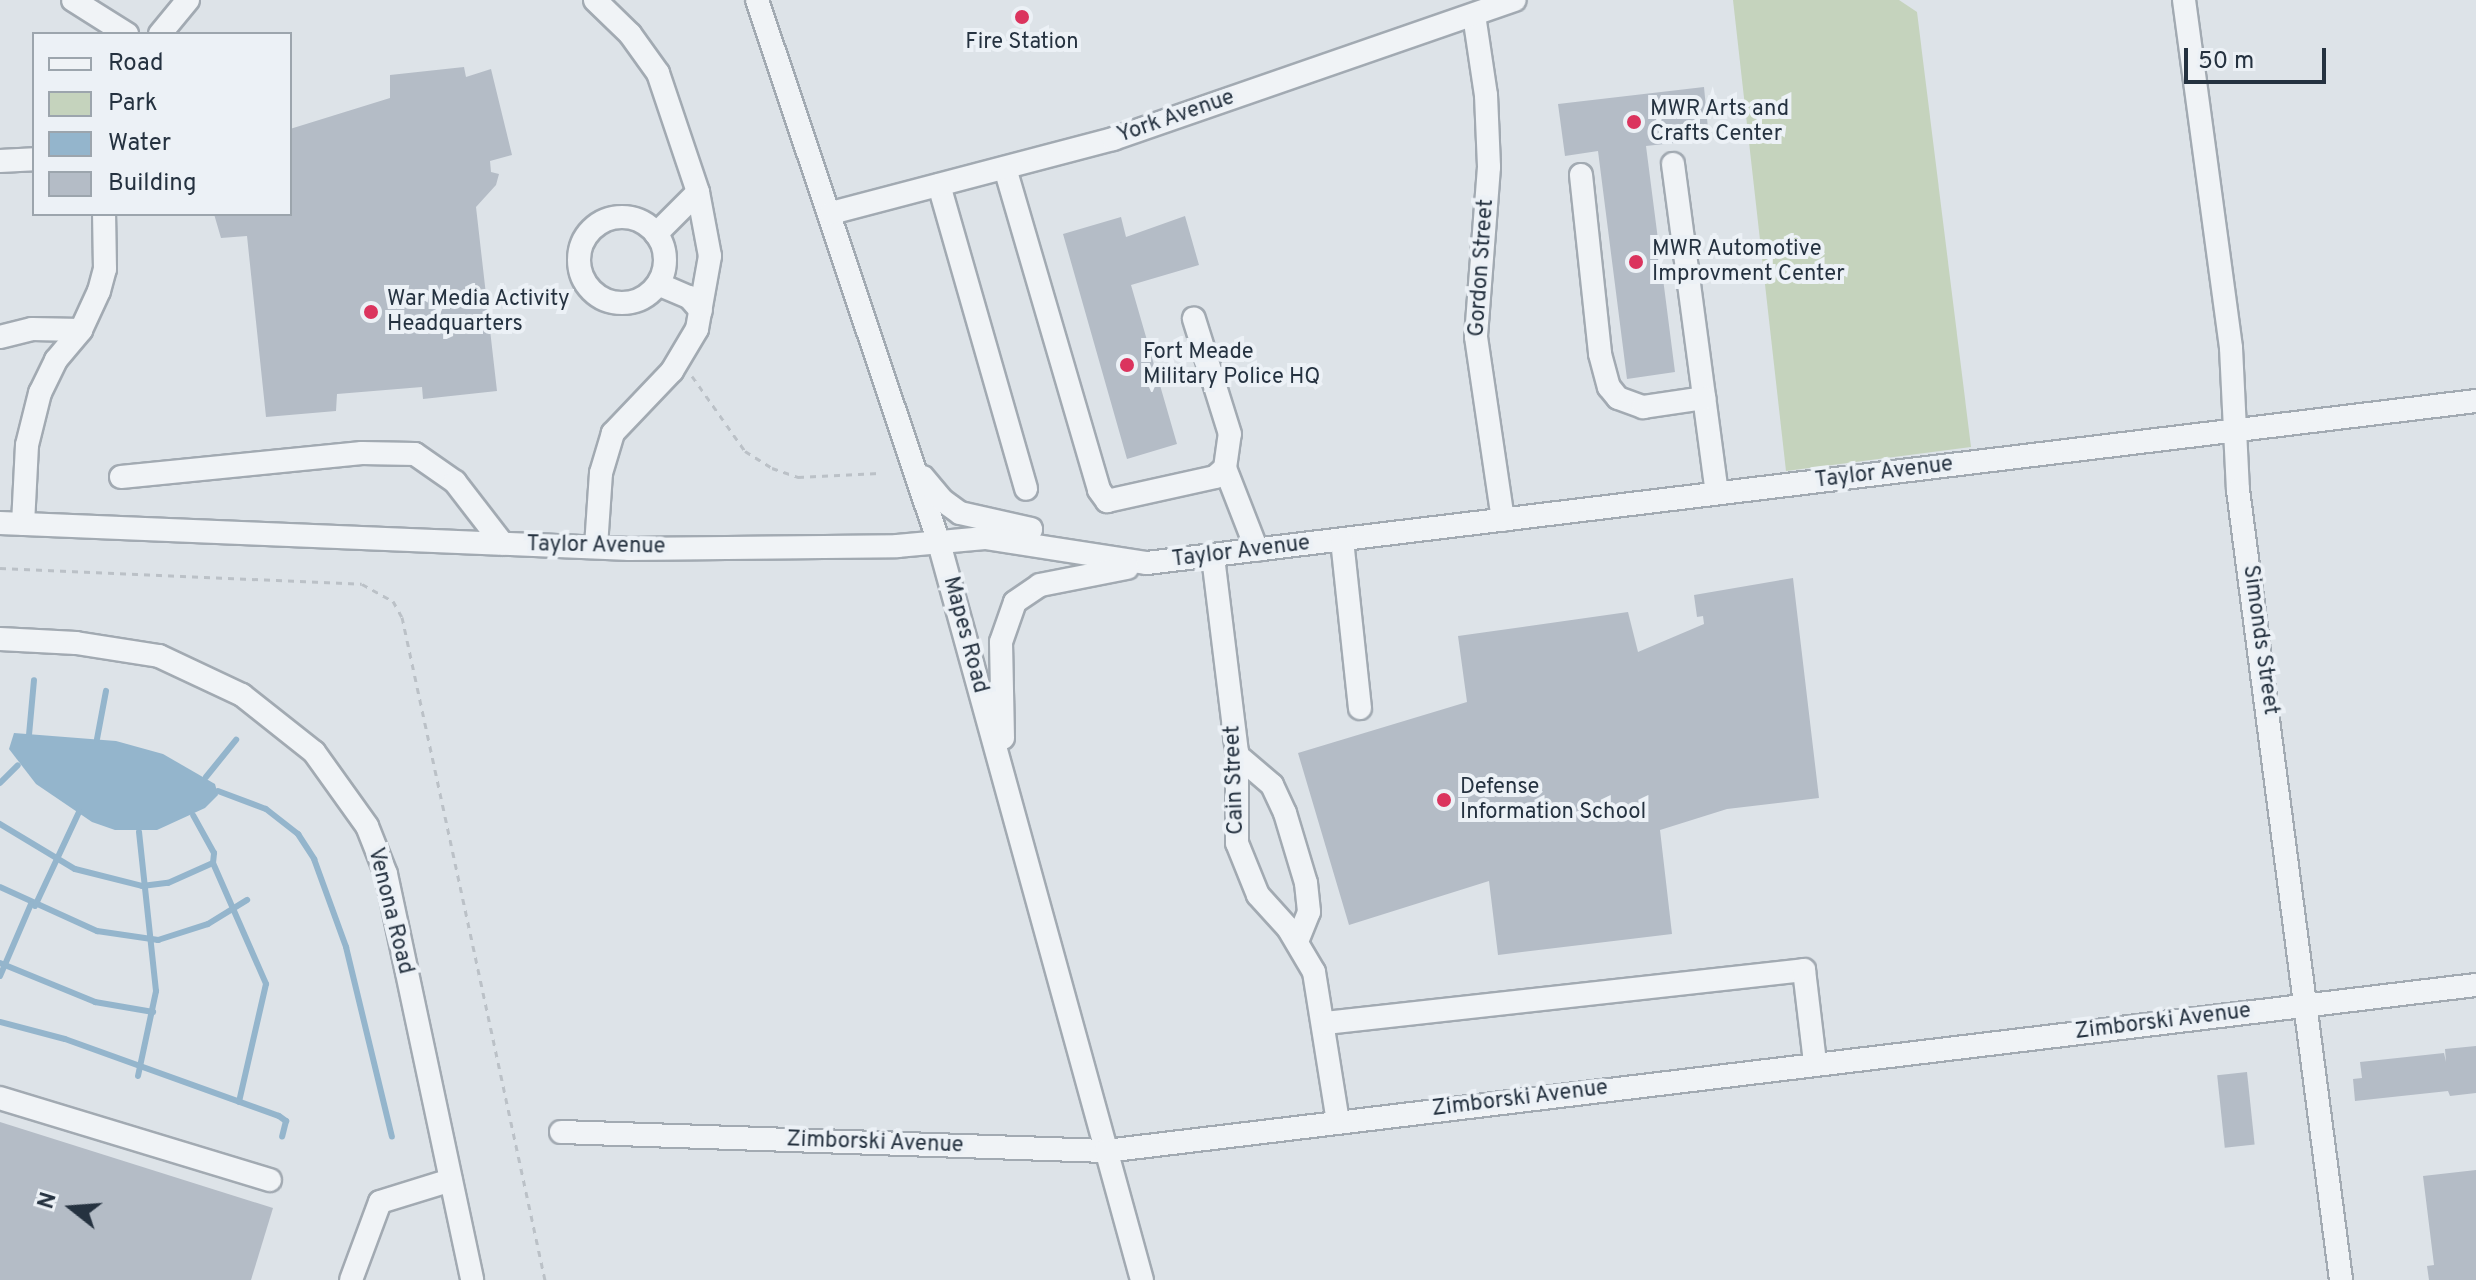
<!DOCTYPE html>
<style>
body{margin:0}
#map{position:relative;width:2476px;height:1280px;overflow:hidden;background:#dde3e8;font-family:Overpass,sans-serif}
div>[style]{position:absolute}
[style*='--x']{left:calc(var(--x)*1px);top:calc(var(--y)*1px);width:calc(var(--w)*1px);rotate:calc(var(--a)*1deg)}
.green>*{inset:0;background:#c5d3bd}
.water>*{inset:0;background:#94b5cc}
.stream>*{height:6px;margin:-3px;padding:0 3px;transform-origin:3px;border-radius:3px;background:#94b5cc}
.building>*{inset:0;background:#b4bcc6;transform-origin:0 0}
.path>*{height:3px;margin-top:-1.5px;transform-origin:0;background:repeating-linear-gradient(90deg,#bbc1c7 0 6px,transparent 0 12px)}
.roads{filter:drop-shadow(2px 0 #a2aab2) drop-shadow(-2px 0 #a2aab2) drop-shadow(0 2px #a2aab2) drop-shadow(0 -2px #a2aab2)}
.minor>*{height:22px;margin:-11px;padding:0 11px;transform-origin:11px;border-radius:11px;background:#f0f3f6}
.minor>.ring{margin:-11px;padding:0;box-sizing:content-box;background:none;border:22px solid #f0f3f6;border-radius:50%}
.dots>*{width:22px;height:22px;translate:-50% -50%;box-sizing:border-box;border:4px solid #ecf1f6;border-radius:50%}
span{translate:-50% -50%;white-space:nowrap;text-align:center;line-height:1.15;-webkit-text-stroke:8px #ecf1f6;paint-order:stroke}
.poi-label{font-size:22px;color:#253240}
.left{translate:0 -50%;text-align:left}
.street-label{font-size:22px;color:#253240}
.legend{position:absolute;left:32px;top:32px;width:260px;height:184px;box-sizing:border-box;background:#ecf1f6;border:2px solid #9ca5ad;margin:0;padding:10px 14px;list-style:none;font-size:24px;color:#253240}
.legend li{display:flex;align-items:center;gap:16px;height:40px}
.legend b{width:40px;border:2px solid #9ca5ad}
.north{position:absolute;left:32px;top:1168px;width:80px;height:80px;-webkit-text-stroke:6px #ecf1f6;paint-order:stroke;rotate:287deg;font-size:22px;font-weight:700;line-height:32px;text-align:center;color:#253240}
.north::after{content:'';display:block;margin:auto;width:28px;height:36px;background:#253240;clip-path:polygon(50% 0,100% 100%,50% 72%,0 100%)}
.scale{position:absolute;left:2184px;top:48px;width:142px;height:36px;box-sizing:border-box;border:4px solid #253240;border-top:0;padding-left:10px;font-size:24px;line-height:28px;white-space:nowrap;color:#253240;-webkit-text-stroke:6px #ecf1f6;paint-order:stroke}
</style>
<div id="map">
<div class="green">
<i style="clip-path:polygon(1733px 0,1899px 0,1917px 12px,1971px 447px,1786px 471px)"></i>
</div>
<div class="water">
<i style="clip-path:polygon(14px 733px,116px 741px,163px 754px,215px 784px,218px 795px,205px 808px,157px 830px,115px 830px,92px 822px,36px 784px,9px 749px)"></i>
</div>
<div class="stream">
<i style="--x:29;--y:735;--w:55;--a:-84.8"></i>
<i style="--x:97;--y:739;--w:49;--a:-79.4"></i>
<i style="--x:206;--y:777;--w:48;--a:-51"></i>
<i style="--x:0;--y:783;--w:25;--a:-45"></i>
<i style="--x:218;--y:791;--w:51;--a:20.6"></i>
<i style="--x:266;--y:809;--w:41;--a:38"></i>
<i style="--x:298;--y:834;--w:30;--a:57"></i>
<i style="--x:314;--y:859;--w:94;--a:70"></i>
<i style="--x:346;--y:947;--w:195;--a:76.4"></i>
<i style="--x:0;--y:824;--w:87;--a:31"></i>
<i style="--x:75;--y:869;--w:69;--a:14.2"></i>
<i style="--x:142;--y:886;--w:26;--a:-7"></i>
<i style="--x:168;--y:883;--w:49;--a:-24"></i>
<i style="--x:213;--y:863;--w:10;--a:-84"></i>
<i style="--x:214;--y:853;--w:43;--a:-118.9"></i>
<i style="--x:213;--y:863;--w:132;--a:66.3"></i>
<i style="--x:266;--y:984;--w:121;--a:102.9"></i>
<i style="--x:0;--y:887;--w:107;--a:24.4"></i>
<i style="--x:97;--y:931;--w:62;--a:8.4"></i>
<i style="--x:158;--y:940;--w:52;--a:-17.7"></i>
<i style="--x:208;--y:924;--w:46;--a:-31.6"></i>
<i style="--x:35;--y:906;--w:104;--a:-64.9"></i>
<i style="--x:0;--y:963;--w:103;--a:22.3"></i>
<i style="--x:95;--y:1002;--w:59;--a:9.8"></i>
<i style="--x:0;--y:976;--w:78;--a:-66.7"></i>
<i style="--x:0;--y:1022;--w:67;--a:14.7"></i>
<i style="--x:65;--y:1039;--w:227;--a:19.8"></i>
<i style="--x:279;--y:1116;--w:9;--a:36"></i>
<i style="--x:286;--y:1121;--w:16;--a:104"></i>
<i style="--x:138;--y:1076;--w:87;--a:-78"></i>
<i style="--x:156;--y:991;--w:160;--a:-96.1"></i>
</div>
<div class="building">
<i style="clip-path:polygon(464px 67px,466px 77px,491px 69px,512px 155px,490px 161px,491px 172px,499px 174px,496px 185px,476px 207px,497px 391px,423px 399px,422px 387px,337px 394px,336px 411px,266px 417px,247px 236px,221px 238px,214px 214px,290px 214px,290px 129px,390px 98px,390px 75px)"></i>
<i style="clip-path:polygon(1704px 87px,1709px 139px,1646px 146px,1675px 372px,1627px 379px,1598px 151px,1565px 156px,1558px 104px)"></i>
<i style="clip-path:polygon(1185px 216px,1199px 265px,1131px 285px,1177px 444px,1127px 459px,1063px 234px,1121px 217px,1126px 237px)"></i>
<i style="clip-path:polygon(1793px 578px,1819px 798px,1727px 809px,1660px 830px,1672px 934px,1498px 955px,1489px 881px,1349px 925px,1298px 753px,1467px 702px,1458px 636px,1628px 612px,1638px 652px,1704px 624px,1703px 616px,1697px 617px,1694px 595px)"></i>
<i style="clip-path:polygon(2476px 1046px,2476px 1093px,2450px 1096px,2448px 1091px,2355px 1101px,2353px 1079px,2362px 1078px,2360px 1062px,2444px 1053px,2446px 1062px,2445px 1049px)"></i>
<i style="left:2247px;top:1072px;width:73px;height:30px;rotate:84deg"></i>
<i style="clip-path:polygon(0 1122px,273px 1208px,251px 1280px,0 1280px)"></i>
<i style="clip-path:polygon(2476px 1170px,2476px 1280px,2429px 1280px,2427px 1266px,2434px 1265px,2423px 1176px)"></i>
</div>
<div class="path">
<i style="--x:692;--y:376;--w:92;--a:54.8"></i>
<i style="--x:745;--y:451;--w:32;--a:32"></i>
<i style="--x:772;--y:468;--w:28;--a:19"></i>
<i style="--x:798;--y:477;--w:81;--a:-2.8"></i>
<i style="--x:0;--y:568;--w:362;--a:2.5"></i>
<i style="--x:362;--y:584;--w:35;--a:29"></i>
<i style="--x:393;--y:601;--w:18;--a:61"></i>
<i style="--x:402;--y:617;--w:678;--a:77.83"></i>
</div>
<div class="roads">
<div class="minor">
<i style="--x:73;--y:0;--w:64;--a:32.2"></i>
<i style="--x:595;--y:0;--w:49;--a:44.2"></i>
<i style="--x:630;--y:34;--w:48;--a:54.3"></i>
<i style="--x:658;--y:73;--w:126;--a:71.4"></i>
<i style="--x:698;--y:192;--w:65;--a:79.4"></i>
<i style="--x:710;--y:256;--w:74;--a:100.1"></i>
<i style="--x:697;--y:329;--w:49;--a:120.8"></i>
<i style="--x:672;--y:371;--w:86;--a:133.6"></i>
<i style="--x:613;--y:433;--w:42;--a:106.7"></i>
<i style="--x:601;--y:473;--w:74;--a:93.9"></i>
<i style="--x:757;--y:0;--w:573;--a:71.47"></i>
<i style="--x:939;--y:543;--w:764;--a:74.6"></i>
<i style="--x:2184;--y:0;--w:351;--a:82.3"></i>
<i style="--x:2231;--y:348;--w:142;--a:87.2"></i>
<i style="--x:2238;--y:490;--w:797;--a:82.57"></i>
<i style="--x:1474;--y:15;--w:81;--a:81.5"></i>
<i style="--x:1486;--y:95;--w:72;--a:87.6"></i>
<i style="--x:1489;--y:167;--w:170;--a:94.4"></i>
<i style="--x:1476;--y:337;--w:185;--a:81.6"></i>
<i style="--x:160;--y:34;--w:44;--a:-50.5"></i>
<i style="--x:0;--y:161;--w:34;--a:-3"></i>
<i style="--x:1673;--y:164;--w:332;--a:82.4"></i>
<i style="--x:1005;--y:168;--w:335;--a:73.7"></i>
<i style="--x:1099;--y:490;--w:14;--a:54"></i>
<i style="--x:1107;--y:501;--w:111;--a:-12.5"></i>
<i style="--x:1215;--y:477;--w:13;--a:-42"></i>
<i style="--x:1225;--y:468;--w:34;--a:-82"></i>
<i style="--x:1230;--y:434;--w:121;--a:-107.4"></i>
<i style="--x:1581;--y:175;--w:180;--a:83.9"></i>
<i style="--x:1600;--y:354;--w:34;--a:75"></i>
<i style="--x:1609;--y:387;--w:14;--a:51"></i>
<i style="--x:1618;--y:398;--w:27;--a:20"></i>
<i style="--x:1643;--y:407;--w:62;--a:-8.4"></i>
<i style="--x:939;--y:185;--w:316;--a:74"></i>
<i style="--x:831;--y:213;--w:292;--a:-14.7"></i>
<i style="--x:1113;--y:139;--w:425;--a:-19.1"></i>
<i class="ring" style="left:579px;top:217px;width:64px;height:64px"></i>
<i style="--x:656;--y:234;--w:59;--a:-45"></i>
<i style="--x:658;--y:284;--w:34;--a:23"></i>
<i style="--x:689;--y:297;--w:18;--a:49"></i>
<i style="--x:0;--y:337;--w:33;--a:-14"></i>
<i style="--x:32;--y:329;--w:49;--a:1.2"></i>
<i style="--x:1225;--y:468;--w:88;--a:68.7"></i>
<i style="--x:121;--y:477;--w:242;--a:-5.7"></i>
<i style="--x:362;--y:453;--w:53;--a:1.1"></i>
<i style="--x:415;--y:454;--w:49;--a:35"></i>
<i style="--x:455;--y:482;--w:78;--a:52.3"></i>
<i style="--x:923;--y:477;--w:30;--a:50"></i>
<i style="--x:942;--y:500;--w:22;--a:36"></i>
<i style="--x:960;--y:513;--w:73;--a:12.7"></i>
<i style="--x:0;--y:523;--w:630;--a:2.37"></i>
<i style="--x:629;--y:549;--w:268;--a:-0.6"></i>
<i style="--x:897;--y:546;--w:88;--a:-5.2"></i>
<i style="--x:985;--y:538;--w:164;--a:8.8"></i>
<i style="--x:1147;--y:563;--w:1339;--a:-6.95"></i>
<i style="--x:23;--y:524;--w:79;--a:-87.1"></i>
<i style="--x:27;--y:445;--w:54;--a:-76"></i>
<i style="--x:40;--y:393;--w:37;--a:-64"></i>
<i style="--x:56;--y:360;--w:39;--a:-50"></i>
<i style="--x:81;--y:330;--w:43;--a:-65.2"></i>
<i style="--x:99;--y:291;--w:23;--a:-75"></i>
<i style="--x:105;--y:269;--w:55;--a:-91"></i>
<i style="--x:1342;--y:540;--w:169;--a:83.9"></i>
<i style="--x:1213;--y:557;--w:196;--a:83"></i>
<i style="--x:1237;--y:752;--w:91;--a:90"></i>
<i style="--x:1237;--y:843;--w:56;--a:68"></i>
<i style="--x:1258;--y:895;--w:45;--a:47.7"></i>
<i style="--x:1288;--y:928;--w:51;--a:59.4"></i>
<i style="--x:1314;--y:972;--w:152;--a:80.9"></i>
<i style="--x:0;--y:639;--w:76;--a:3"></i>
<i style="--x:76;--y:643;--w:84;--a:8.9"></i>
<i style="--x:159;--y:656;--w:92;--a:25.2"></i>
<i style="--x:242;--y:695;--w:92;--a:38.4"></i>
<i style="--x:314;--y:752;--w:91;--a:54.4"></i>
<i style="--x:367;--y:826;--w:52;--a:68.4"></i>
<i style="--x:386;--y:874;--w:415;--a:78"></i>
<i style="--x:1003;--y:738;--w:96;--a:-91.2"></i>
<i style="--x:1001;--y:642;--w:42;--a:-70.7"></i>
<i style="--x:1015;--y:602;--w:30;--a:-34"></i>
<i style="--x:1040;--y:585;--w:89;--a:-11.1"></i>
<i style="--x:1237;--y:755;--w:46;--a:40.6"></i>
<i style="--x:1272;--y:785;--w:31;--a:65"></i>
<i style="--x:1285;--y:813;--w:73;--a:73.3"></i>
<i style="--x:1306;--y:883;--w:29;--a:84"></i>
<i style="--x:1309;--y:912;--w:31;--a:112"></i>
<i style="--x:1325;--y:1023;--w:482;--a:-6.3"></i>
<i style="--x:1804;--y:970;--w:93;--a:83.2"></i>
<i style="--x:0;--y:1098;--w:282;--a:16.9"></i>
<i style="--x:561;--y:1132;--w:545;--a:2"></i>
<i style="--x:1106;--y:1151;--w:1380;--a:-6.91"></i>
<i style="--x:351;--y:1280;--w:83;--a:-69.6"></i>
<i style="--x:380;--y:1202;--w:74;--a:-17.2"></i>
</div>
</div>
<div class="dots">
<i style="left:1022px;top:17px;background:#db345e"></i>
<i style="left:1634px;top:122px;background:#db345e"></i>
<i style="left:1636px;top:262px;background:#db345e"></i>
<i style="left:371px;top:312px;background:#db345e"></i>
<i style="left:1127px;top:365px;background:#db345e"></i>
<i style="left:1444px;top:800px;background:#db345e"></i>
</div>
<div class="poi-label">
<span style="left:1022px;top:43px">Fire Station</span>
<span class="left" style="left:1650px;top:122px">MWR Arts and<br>Crafts Center</span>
<span class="left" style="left:1652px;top:262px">MWR Automotive<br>Improvment Center</span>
<span class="left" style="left:387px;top:312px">War Media Activity<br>Headquarters</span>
<span class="left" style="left:1143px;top:365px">Fort Meade<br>Military Police HQ</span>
<span class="left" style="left:1460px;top:800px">Defense<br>Information School</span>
</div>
<div class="street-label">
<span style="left:1176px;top:117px;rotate:-19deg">York Avenue</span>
<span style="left:1482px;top:268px;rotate:-86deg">Gordon Street</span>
<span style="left:1884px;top:473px;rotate:-7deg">Taylor Avenue</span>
<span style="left:596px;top:546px;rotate:1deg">Taylor Avenue</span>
<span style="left:1241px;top:552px;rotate:-7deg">Taylor Avenue</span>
<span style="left:965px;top:635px;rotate:75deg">Mapes Road</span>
<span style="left:2260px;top:640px;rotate:82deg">Simonds Street</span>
<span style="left:1235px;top:780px;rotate:-92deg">Cain Street</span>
<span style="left:390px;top:911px;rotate:76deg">Venona Road</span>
<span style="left:2163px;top:1022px;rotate:-7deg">Zimborski Avenue</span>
<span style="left:1520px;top:1099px;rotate:-7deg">Zimborski Avenue</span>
<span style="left:875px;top:1143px;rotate:2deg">Zimborski Avenue</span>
</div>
<ul class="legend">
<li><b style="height:10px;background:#f0f3f6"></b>Road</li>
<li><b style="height:22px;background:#c5d3bd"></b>Park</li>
<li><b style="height:22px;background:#94b5cc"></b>Water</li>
<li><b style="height:22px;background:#b4bcc6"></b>Building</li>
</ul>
<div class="north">N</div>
<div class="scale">50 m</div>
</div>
